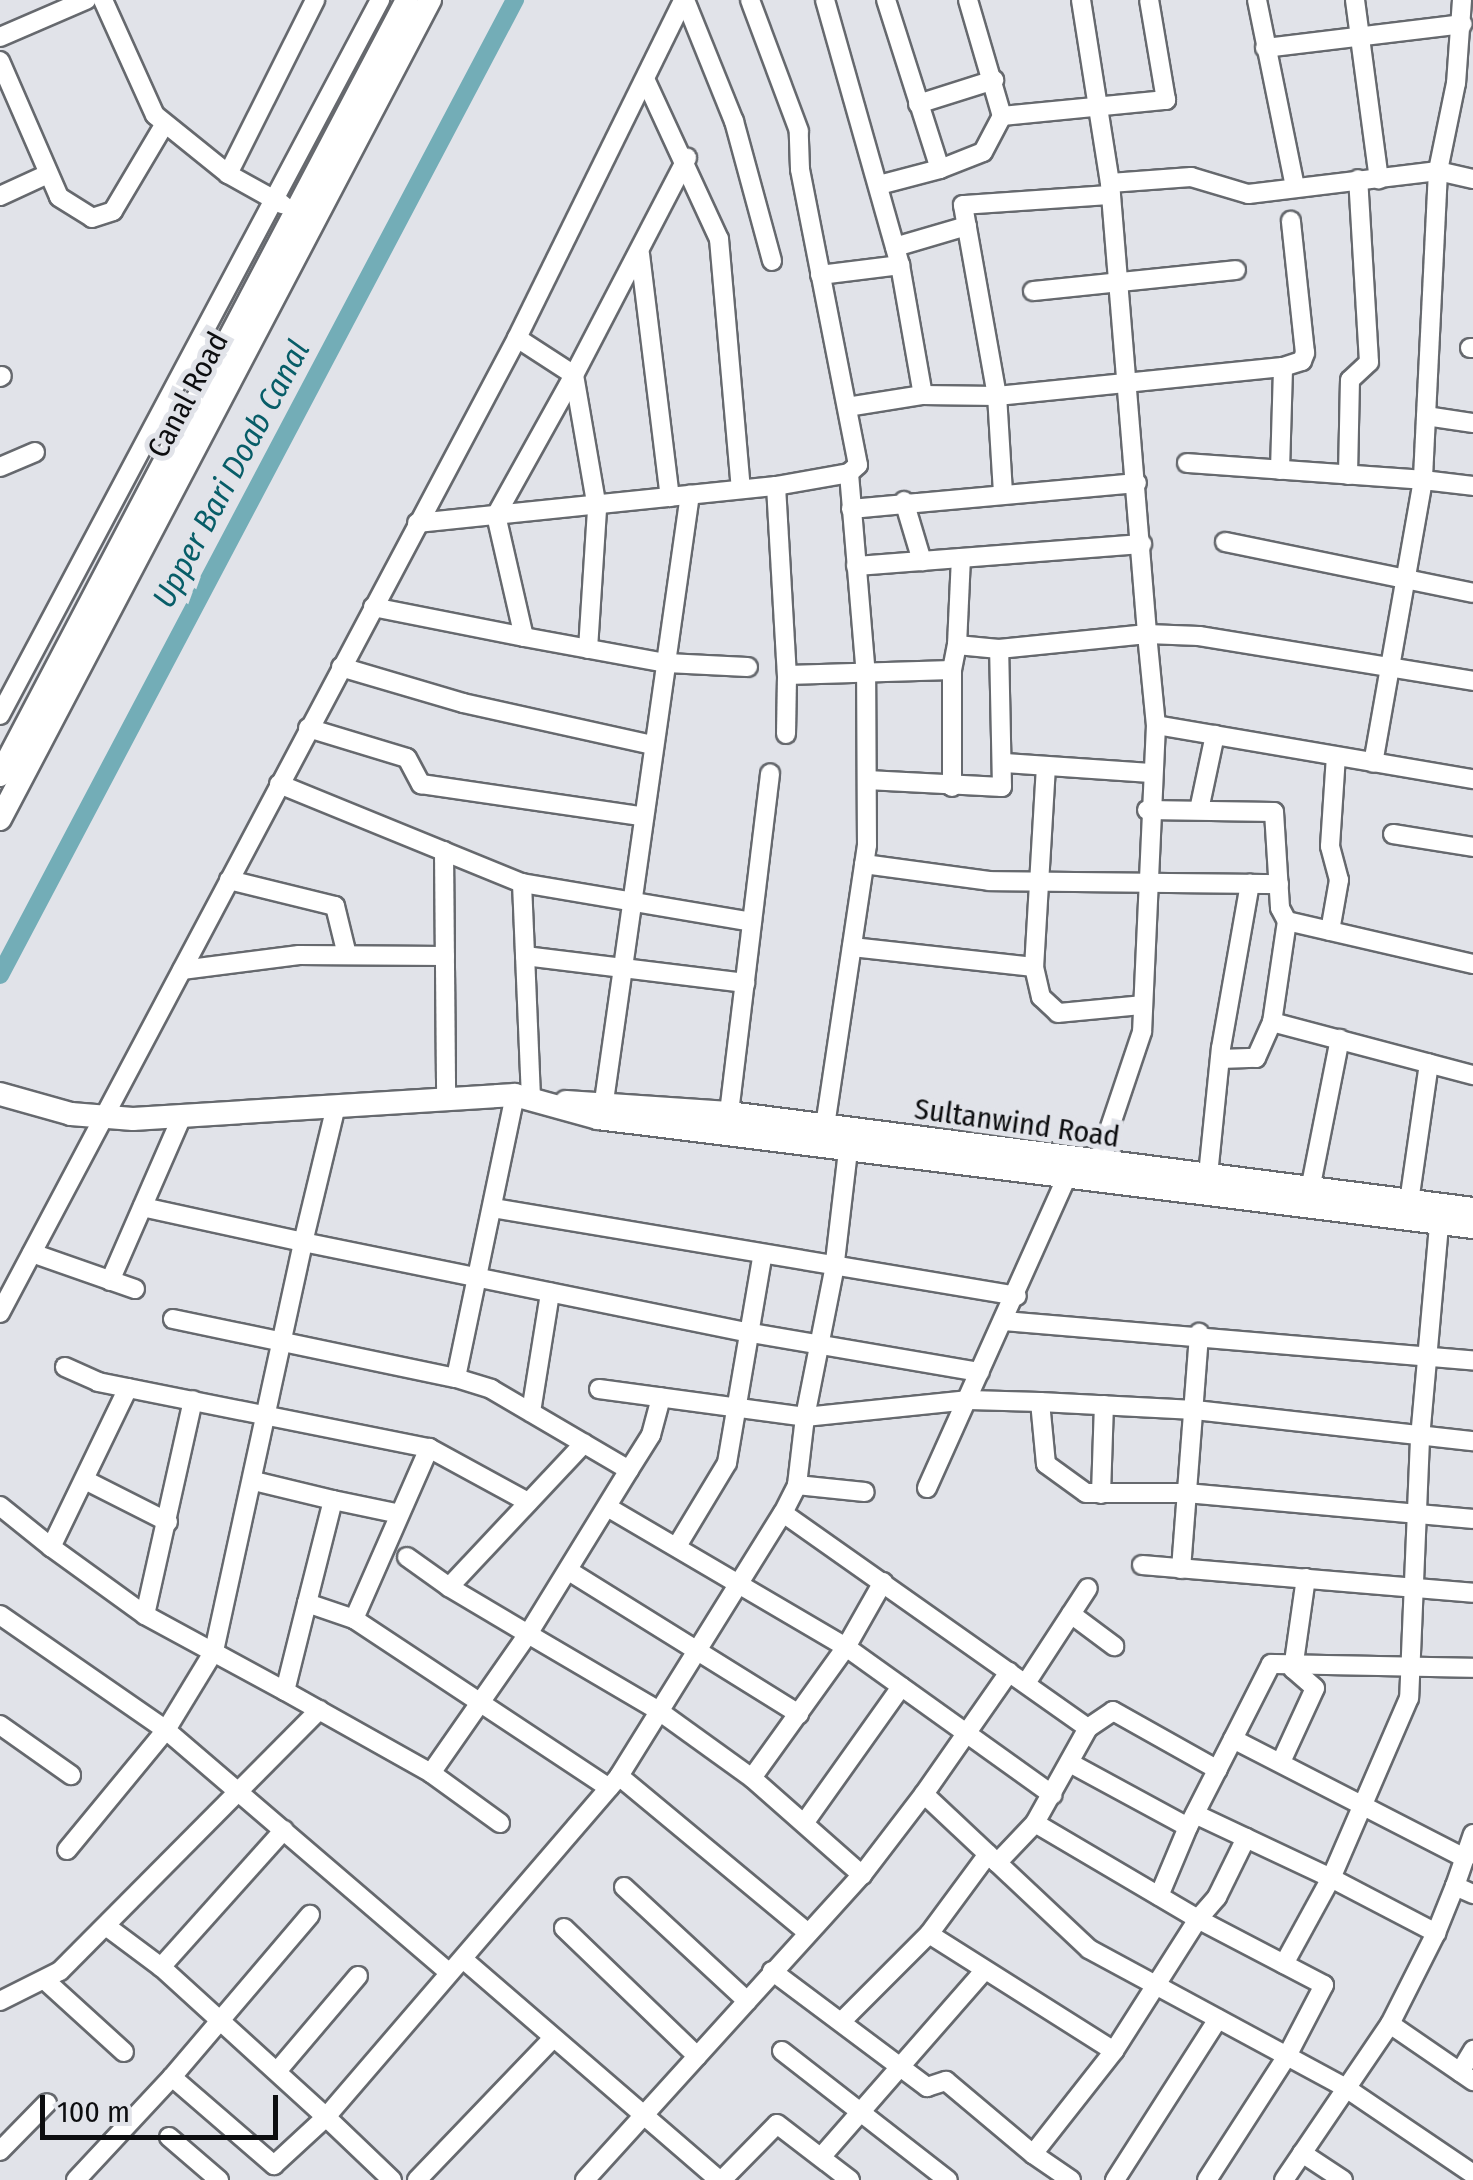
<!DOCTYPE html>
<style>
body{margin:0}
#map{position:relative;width:1473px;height:2180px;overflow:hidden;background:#e1e3e9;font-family:"Fira Sans Condensed",sans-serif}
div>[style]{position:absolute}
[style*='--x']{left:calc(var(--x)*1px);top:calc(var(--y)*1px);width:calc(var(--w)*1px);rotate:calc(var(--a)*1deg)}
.canal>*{height:18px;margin:-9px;padding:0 9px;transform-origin:9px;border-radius:9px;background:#73adb7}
.roads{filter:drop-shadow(2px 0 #66696e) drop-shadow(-2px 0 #66696e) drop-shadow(0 2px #66696e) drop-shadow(0 -2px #66696e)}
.minor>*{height:18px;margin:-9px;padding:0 9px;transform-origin:9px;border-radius:9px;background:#fff}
.major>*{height:22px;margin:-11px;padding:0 11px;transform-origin:11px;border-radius:11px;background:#fff}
span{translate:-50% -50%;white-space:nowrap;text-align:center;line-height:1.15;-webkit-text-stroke:10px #e1e3e9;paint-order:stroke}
.street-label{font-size:30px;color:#0d0e10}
.water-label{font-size:32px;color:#075d68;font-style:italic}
.scale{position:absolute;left:40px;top:2095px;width:238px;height:45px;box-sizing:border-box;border:5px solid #0d0e10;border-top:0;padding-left:12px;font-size:30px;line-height:35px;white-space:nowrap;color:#0d0e10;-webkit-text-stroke:8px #e1e3e9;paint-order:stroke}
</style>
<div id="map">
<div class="canal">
<i style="--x:0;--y:975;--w:1103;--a:-62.16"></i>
</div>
<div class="roads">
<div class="minor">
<i style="--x:103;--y:0;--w:126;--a:65.7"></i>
<i style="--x:155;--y:115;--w:94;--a:38.9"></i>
<i style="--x:228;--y:174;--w:62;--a:29.1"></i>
<i style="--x:685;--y:0;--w:131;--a:68"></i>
<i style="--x:734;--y:121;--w:145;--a:74.8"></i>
<i style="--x:825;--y:0;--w:275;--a:74.2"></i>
<i style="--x:968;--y:0;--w:121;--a:73.7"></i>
<i style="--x:1002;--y:116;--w:165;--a:-5.6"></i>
<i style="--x:1166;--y:100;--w:101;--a:-99.6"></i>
<i style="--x:1081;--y:0;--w:185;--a:81"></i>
<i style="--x:1257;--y:0;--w:190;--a:78.5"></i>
<i style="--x:1355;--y:0;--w:181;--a:82.4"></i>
<i style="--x:1462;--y:0;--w:83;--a:94.1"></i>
<i style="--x:1456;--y:83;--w:90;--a:101.6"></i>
<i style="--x:1438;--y:171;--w:191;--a:173.1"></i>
<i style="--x:1248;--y:194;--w:59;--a:-163.4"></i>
<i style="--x:1191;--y:177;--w:81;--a:175.8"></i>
<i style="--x:1110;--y:183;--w:453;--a:85.3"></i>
<i style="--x:1147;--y:634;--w:52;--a:2.2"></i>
<i style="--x:1199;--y:636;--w:278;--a:9.3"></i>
<i style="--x:0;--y:37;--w:94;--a:-23.3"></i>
<i style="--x:1265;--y:48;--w:199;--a:-6.9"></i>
<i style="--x:0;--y:61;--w:148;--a:66.5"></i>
<i style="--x:59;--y:197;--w:39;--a:32"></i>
<i style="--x:92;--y:218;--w:22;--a:-18"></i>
<i style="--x:113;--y:211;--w:100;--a:-59.3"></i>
<i style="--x:646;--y:81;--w:174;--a:65.2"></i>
<i style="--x:719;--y:239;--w:251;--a:85"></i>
<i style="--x:918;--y:104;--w:80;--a:-17.5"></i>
<i style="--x:940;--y:169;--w:46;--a:-21.6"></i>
<i style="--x:983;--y:152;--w:41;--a:-62.2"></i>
<i style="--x:228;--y:174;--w:195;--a:-63.4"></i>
<i style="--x:1473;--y:179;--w:36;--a:-167"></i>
<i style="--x:1438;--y:171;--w:309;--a:92.8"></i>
<i style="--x:1423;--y:480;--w:50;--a:6.8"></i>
<i style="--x:879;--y:185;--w:63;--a:-14.7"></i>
<i style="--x:940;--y:169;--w:177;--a:-107.7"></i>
<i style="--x:0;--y:196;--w:53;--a:-24.6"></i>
<i style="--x:895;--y:247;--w:75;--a:-16.3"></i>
<i style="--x:640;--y:254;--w:245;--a:83"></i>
<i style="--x:820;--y:275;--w:81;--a:-7.1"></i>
<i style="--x:900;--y:265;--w:132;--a:80"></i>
<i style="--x:923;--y:395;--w:74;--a:0.8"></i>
<i style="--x:997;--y:396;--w:287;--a:-5.8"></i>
<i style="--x:1283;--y:367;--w:20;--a:-18"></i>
<i style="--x:1302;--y:361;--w:9;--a:-69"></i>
<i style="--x:1305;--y:353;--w:133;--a:-96.1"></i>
<i style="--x:1033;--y:291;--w:204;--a:-5.9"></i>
<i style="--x:517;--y:338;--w:68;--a:33"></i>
<i style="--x:574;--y:375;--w:160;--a:119.1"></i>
<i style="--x:496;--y:515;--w:125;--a:77.1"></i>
<i style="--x:524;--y:637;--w:144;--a:10.4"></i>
<i style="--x:666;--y:663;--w:170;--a:-81.9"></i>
<i style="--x:1470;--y:348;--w:3;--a:0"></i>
<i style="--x:0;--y:377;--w:2;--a:-27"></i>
<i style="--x:847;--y:407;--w:77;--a:-9"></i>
<i style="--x:1426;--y:416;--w:48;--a:8.5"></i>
<i style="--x:1187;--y:463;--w:237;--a:4.1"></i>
<i style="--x:1423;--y:480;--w:287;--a:100"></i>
<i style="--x:0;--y:467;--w:38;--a:-23"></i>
<i style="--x:1280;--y:470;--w:103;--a:-88.3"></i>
<i style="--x:1348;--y:475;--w:95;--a:-88.8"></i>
<i style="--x:1350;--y:380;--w:26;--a:-43"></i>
<i style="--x:1369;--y:362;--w:183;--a:-93.4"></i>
<i style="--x:776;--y:486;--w:189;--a:86.7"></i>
<i style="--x:787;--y:675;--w:165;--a:-1.7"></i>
<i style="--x:952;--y:670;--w:25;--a:-79"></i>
<i style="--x:957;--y:645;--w:42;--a:5.4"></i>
<i style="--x:999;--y:649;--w:149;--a:-5.8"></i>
<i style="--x:1147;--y:634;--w:91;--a:84.4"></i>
<i style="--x:1156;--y:725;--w:307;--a:92.6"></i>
<i style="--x:1142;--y:1032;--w:145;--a:108.6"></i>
<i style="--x:1003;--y:493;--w:97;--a:-93.5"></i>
<i style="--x:997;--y:396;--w:194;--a:-100.1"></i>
<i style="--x:963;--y:205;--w:148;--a:-3.9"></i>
<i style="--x:904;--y:501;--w:63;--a:73.3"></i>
<i style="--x:851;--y:509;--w:287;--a:-5.2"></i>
<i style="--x:417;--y:523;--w:361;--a:-5.9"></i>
<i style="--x:776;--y:486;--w:74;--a:-10.1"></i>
<i style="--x:849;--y:473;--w:12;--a:-42"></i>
<i style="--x:858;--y:465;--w:302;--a:-101.1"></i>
<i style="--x:800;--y:169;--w:38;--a:-92"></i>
<i style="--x:799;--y:131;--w:140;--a:-110.5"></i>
<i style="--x:1225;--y:542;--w:253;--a:11.6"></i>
<i style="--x:856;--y:566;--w:287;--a:-4.4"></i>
<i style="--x:373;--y:607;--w:154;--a:11.2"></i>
<i style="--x:957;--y:645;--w:87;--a:-87.4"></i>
<i style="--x:588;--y:649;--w:141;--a:-86.3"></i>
<i style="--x:597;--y:508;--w:135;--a:-99.8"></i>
<i style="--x:574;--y:375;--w:245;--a:-62.5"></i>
<i style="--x:341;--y:667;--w:127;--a:16.4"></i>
<i style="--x:463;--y:703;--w:194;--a:12.5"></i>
<i style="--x:0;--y:715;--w:810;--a:-62.01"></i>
<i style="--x:1156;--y:725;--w:322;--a:9.7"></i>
<i style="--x:308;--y:728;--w:103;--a:16.9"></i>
<i style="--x:407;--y:758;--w:30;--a:62"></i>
<i style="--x:421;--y:784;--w:222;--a:8.3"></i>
<i style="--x:786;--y:734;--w:59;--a:-89"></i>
<i style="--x:1005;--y:763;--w:146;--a:3.9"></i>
<i style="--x:1046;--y:766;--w:201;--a:93.4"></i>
<i style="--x:1034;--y:967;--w:31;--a:77"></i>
<i style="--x:1041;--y:997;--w:23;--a:43"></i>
<i style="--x:1058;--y:1013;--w:85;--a:-5.4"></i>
<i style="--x:867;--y:780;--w:135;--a:3"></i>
<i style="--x:1002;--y:787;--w:138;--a:-91.2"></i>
<i style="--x:279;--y:784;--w:262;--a:22.2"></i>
<i style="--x:522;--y:883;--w:233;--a:9.6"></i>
<i style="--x:952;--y:787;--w:117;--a:-90"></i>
<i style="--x:1147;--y:810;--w:127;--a:0.9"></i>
<i style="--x:1274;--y:812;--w:96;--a:86.4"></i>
<i style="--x:1280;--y:908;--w:15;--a:62"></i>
<i style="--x:1199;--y:810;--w:77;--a:-78"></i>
<i style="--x:1393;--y:834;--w:81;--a:9.2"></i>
<i style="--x:444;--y:851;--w:248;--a:89.5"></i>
<i style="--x:864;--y:864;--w:126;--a:7.7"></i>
<i style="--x:989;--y:881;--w:290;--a:0.6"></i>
<i style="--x:229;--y:880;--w:109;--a:13.8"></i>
<i style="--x:335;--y:906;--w:50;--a:76.2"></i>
<i style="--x:522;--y:883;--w:215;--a:87.6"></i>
<i style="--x:1330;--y:931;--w:52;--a:-80"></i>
<i style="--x:1339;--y:880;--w:35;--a:-105"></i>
<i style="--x:1330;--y:846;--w:90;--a:-86.2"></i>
<i style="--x:852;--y:947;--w:183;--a:6.3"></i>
<i style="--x:525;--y:956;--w:222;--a:7"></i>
<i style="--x:1473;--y:964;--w:191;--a:-167"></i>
<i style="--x:1287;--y:921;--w:102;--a:98.4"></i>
<i style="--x:1272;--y:1022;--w:208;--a:14.8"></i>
<i style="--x:182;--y:970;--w:118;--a:-7.3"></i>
<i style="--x:299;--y:955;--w:146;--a:0.4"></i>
<i style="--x:1220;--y:1059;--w:36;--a:-2"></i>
<i style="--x:1256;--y:1058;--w:39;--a:-66"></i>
<i style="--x:515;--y:1095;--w:289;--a:101.8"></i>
<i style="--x:456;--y:1378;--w:37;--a:17"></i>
<i style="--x:491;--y:1389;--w:160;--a:30.4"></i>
<i style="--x:629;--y:1470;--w:193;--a:121.6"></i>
<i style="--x:528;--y:1634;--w:152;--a:30.4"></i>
<i style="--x:659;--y:1711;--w:115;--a:35.8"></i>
<i style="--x:752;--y:1778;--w:147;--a:41.4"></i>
<i style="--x:862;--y:1875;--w:102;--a:-52.6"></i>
<i style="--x:924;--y:1794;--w:226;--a:43.2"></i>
<i style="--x:1089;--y:1949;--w:292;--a:28.4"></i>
<i style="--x:1346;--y:2088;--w:153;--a:34.1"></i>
<i style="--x:604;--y:1101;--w:442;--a:-81.9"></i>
<i style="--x:666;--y:663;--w:82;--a:2.8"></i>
<i style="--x:336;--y:1106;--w:140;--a:103.6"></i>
<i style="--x:303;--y:1242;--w:457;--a:11.5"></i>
<i style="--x:751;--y:1333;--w:232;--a:9.7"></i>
<i style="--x:729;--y:1113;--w:342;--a:-83.1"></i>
<i style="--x:825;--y:1126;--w:284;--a:-81.5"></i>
<i style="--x:867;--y:845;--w:169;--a:-90.3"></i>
<i style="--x:866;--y:676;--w:204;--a:-94.8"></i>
<i style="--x:1207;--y:1185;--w:138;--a:-84.2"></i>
<i style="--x:1221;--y:1048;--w:167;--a:-80"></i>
<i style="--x:1310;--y:1190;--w:154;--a:-78.8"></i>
<i style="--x:1409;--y:1202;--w:140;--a:-81.8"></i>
<i style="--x:493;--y:1208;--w:531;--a:9.53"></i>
<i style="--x:1440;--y:1214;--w:226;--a:95.1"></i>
<i style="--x:1420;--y:1439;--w:259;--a:92.4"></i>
<i style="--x:1409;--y:1698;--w:196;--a:113.4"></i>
<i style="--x:1331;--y:1878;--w:119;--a:27.6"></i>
<i style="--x:1436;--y:1933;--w:51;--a:-68"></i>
<i style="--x:1455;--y:1886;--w:20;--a:24"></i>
<i style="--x:32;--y:1253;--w:109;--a:19.3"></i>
<i style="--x:110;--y:1281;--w:180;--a:-66.4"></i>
<i style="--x:0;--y:1313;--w:1104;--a:-62.06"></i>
<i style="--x:517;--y:338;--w:377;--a:-63.8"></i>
<i style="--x:173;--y:1319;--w:289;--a:11.8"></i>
<i style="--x:1004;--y:1321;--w:471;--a:4.8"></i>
<i style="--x:65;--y:1367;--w:36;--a:24"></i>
<i style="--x:98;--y:1382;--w:338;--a:11.3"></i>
<i style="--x:429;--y:1448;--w:113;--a:28.6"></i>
<i style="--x:128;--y:1388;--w:177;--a:115.8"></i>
<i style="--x:51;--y:1547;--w:116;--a:35.9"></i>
<i style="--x:145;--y:1615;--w:159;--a:28.5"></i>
<i style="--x:599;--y:1389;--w:208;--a:7.7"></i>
<i style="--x:805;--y:1417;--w:150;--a:-78.8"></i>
<i style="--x:834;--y:1270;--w:120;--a:-83.3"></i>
<i style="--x:1040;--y:1402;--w:62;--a:84.5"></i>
<i style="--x:1046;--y:1464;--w:49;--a:35.9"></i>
<i style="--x:1086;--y:1493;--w:101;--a:0"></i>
<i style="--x:1187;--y:1493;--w:287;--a:5.2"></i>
<i style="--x:531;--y:1412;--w:121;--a:-80.9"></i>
<i style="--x:629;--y:1470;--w:41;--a:-57.8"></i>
<i style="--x:651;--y:1435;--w:39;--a:-75"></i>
<i style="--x:85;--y:1480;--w:93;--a:26.8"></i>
<i style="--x:254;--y:1481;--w:81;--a:13.5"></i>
<i style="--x:797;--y:1485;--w:68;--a:5.9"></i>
<i style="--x:927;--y:1488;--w:354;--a:-65.8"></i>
<i style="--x:1101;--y:1494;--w:89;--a:-88.1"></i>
<i style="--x:0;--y:1506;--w:65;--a:38.8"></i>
<i style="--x:609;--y:1508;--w:275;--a:30.4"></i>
<i style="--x:846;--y:1647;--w:161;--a:125.7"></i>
<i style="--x:783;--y:1513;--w:373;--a:35.2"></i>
<i style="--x:1088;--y:1728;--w:109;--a:119.2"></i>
<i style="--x:1035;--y:1823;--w:55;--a:133.5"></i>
<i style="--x:677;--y:1546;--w:97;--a:-58.9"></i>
<i style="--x:727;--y:1463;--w:208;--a:-80.3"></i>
<i style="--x:407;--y:1557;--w:52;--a:35.5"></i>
<i style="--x:1142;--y:1565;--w:332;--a:4.8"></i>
<i style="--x:1181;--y:1569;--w:237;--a:-85.6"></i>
<i style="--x:569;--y:1571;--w:271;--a:31.9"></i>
<i style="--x:883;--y:1582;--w:75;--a:119.6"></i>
<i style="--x:846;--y:1647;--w:254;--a:35.6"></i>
<i style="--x:307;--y:1603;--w:106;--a:-75.8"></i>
<i style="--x:333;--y:1500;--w:63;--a:11.8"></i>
<i style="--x:1071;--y:1614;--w:54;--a:36.7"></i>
<i style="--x:0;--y:1615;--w:202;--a:34.7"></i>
<i style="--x:166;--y:1730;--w:370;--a:40.6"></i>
<i style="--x:145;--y:1615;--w:220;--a:-77.4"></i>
<i style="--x:354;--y:1619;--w:187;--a:-66.3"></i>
<i style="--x:1026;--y:1683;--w:113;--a:-56.9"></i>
<i style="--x:0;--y:1725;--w:87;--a:35.2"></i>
<i style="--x:1088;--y:1728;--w:30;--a:-34"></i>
<i style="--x:1113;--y:1711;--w:120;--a:29.3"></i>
<i style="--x:1233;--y:1739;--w:84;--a:-63.1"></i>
<i style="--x:1271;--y:1664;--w:202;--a:1.1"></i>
<i style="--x:1281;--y:1762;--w:81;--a:-65.3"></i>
<i style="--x:1315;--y:1688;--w:29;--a:-139"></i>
<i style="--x:1293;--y:1669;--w:92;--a:-81.9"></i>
<i style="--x:1070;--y:1763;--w:134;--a:28.5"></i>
<i style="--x:1188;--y:1827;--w:99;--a:-62.9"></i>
<i style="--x:1233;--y:1739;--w:261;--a:27.2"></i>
<i style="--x:431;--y:1773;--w:167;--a:-150.7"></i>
<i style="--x:285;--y:1691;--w:91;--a:-76"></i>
<i style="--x:307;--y:1603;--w:50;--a:18.8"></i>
<i style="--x:354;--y:1619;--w:306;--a:33.5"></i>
<i style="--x:619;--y:1776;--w:246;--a:39.7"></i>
<i style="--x:924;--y:1794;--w:149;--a:-55.1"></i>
<i style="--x:1195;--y:1814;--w:150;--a:25.2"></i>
<i style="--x:1331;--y:1878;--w:98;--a:118.7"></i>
<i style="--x:805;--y:1822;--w:166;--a:-54.6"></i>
<i style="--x:500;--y:1823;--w:85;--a:-144.1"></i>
<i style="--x:431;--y:1773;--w:169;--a:-55.1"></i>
<i style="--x:528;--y:1634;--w:92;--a:-149.3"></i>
<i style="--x:449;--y:1587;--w:197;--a:-46.8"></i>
<i style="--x:1035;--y:1823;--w:189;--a:30.5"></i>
<i style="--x:1198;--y:1919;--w:156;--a:122.5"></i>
<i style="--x:1114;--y:2051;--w:131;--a:128.2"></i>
<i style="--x:1033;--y:2154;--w:46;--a:34.4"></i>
<i style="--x:67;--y:1850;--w:156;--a:-50.5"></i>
<i style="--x:166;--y:1730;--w:92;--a:-58.7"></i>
<i style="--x:214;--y:1651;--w:419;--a:-77.7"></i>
<i style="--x:303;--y:1242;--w:164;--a:-167.7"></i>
<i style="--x:988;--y:1854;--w:99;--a:126.4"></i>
<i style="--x:929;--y:1934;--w:219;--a:32.3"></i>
<i style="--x:1455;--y:1886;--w:55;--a:-70.9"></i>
<i style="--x:624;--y:1887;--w:168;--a:42.8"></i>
<i style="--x:1159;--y:1896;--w:75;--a:-67.2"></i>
<i style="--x:106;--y:1926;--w:69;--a:36.7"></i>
<i style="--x:564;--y:1928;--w:185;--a:43.9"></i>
<i style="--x:1436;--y:1933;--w:102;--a:116.8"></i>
<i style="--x:1390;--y:2024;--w:101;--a:34.5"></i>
<i style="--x:463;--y:1959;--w:338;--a:40.8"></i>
<i style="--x:772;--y:1971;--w:194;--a:36.8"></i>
<i style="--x:927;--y:2087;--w:20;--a:-18"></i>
<i style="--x:946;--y:2081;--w:114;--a:40"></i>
<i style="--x:47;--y:1982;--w:104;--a:42.3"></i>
<i style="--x:0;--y:2001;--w:67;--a:-26.6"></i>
<i style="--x:60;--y:1971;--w:368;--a:-45.2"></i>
<i style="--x:843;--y:2020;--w:122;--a:-45"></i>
<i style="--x:782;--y:2051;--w:210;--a:37.9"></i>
<i style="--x:279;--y:2069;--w:122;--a:-49.7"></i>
<i style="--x:1460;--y:2072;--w:26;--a:-59"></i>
<i style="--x:172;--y:2077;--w:213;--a:-49.6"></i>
<i style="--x:169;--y:2137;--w:66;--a:40.7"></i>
<i style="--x:0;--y:2151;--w:67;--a:-45.6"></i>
<i style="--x:1302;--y:2153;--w:49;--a:33.4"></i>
<i style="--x:822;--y:2156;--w:243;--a:-48.8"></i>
<i style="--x:76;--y:2180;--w:141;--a:-47"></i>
<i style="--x:172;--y:2077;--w:135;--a:40.8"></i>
<i style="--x:274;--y:2165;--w:71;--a:-42.7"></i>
<i style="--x:326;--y:2117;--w:223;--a:-137.7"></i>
<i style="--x:161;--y:1967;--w:184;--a:-48.1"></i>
<i style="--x:392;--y:2180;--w:91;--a:-136.3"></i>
<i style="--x:326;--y:2117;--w:450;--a:-49.3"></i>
<i style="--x:619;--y:1776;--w:310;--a:-58.1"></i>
<i style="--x:783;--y:1513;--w:31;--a:-63"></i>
<i style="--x:797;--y:1485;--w:68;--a:-83.3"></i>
<i style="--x:805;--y:1417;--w:165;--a:-5.9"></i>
<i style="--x:969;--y:1400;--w:71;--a:1.6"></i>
<i style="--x:1040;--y:1402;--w:155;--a:3"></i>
<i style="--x:1195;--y:1410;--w:280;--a:6.4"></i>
<i style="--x:417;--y:2180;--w:197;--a:-46.2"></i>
<i style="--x:585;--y:2180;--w:412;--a:-47.8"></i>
<i style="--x:722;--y:2180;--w:78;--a:-45.5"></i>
<i style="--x:777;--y:2124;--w:92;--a:37.5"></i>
<i style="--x:1115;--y:2180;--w:191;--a:-57.4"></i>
<i style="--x:1207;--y:2180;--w:148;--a:-57.2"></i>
<i style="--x:1287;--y:2056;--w:80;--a:-62.5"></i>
<i style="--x:1324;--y:1985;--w:142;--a:-152.4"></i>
<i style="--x:1198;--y:1919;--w:29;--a:-49"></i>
<i style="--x:1217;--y:1897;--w:66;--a:-63.8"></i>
<i style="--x:1284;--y:2180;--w:189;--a:-55.8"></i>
</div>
<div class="major">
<i style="--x:0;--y:775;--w:875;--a:-62.29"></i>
<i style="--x:0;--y:819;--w:925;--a:-62.3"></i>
<i style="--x:0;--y:1094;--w:74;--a:15.7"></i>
<i style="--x:71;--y:1114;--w:62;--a:4.6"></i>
<i style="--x:133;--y:1119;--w:383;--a:-3.6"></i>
<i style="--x:515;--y:1095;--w:86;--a:15.5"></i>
<i style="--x:598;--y:1118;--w:882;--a:7.1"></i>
<i style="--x:566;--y:1102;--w:163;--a:3.9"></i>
<i style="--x:729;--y:1113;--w:750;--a:7.35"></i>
</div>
</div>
<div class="street-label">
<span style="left:188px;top:395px;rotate:-62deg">Canal Road</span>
<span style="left:1017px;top:1123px;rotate:8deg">Sultanwind Road</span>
</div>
<div class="water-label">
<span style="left:231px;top:474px;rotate:-62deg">Upper Bari Doab Canal</span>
</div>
<div class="scale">100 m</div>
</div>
